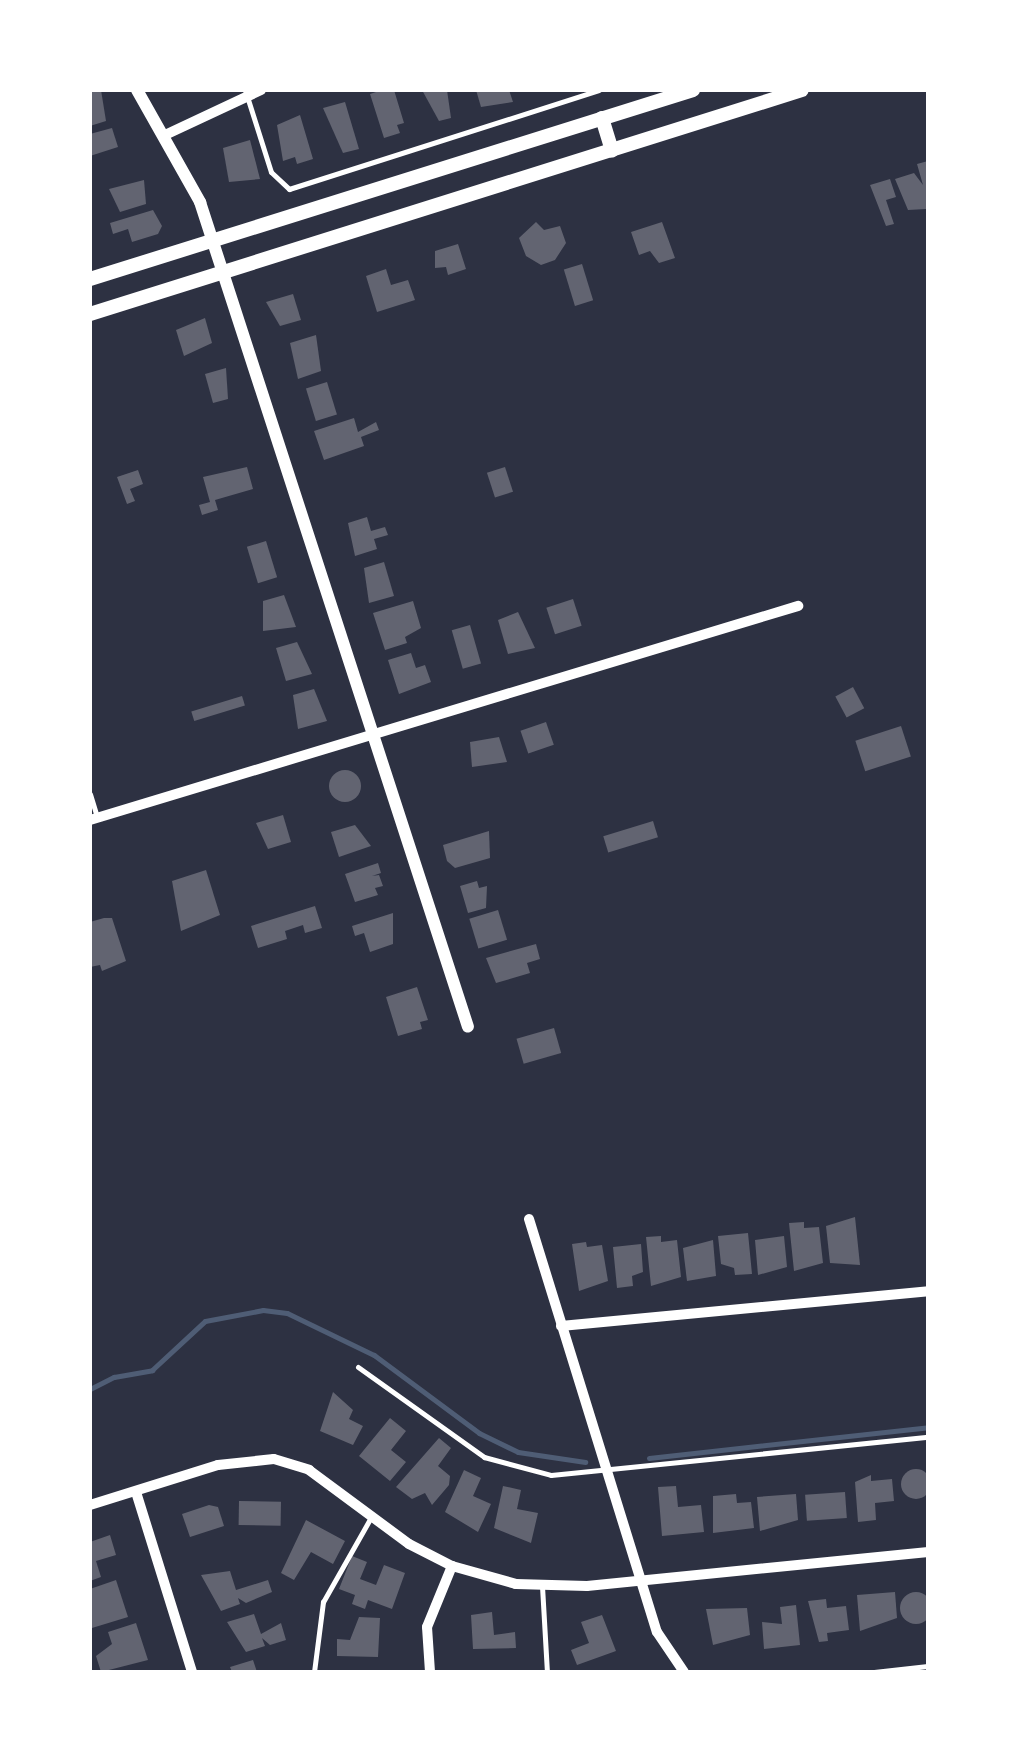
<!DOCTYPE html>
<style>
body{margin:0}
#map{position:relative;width:1018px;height:1762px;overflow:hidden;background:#2d3142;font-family:"Sofia Sans Condensed",sans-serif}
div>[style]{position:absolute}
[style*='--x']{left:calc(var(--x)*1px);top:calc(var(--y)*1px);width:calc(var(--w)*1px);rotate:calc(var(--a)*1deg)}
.stream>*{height:5px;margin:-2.5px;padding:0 2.5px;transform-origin:2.5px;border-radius:2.5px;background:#4f5d75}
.building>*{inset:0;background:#626471;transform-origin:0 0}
.round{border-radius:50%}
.service>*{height:5px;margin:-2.5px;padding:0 2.5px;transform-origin:2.5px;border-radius:2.5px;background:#fff}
.minor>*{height:10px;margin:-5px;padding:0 5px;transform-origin:5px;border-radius:5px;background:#fff}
.tertiary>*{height:12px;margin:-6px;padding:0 6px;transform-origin:6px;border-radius:6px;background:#fff}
.secondary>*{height:14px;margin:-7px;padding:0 7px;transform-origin:7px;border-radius:7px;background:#fff}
span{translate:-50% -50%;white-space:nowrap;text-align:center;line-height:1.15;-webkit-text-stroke:10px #fff;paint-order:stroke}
.frame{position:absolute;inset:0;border:92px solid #fff;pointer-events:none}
</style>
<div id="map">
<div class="stream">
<i style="--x:90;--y:1389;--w:27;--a:-27"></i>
<i style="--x:114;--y:1377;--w:39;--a:-10"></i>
<i style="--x:152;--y:1370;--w:72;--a:-42.8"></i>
<i style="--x:205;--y:1321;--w:59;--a:-10.7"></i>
<i style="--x:263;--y:1310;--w:24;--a:7"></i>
<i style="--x:287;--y:1313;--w:97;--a:25.8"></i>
<i style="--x:374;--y:1355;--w:131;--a:36.6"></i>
<i style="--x:479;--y:1433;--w:43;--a:26"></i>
<i style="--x:518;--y:1452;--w:68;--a:8.5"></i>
<i style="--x:649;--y:1458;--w:281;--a:-6.3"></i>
</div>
<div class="building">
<i style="clip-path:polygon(90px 90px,101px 90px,106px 121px,90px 126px)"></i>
<i style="clip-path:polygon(382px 90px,394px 90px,404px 123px,397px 125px,400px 133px,384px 138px,370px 94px)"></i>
<i style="clip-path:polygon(422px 90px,447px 90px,451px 118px,439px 121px)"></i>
<i style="clip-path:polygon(476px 90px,509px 90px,513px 102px,481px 107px)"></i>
<i style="clip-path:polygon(345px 102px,359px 149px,343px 153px,323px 108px)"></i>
<i style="clip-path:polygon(300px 115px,313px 159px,297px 164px,295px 157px,283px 161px,277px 125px)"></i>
<i style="clip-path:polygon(112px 128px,118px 147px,90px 156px,90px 134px)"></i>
<i style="clip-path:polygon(250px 140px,260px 179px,229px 182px,223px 148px)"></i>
<i style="clip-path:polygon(928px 161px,926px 209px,908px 210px,895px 179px,914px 173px,923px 185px,917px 164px)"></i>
<i style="clip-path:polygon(890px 179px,896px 197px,886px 200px,894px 224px,886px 226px,870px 185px)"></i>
<i style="clip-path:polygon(144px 180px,146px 204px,120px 212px,109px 189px)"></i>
<i style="clip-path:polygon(153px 210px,162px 226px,158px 234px,132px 242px,128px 229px,113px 234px,110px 223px)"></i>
<i style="clip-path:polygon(536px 222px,544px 230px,560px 226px,566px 243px,555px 260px,541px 265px,526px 256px,519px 238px)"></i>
<i style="clip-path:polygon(662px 222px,675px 258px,659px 263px,650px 251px,639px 255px,631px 232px)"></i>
<i style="clip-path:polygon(458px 244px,466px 269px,448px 275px,446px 267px,435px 268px,435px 251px)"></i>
<i style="left:582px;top:264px;width:38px;height:19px;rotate:73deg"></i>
<i style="clip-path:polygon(386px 269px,391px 285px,408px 280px,415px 300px,377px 312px,366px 276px)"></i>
<i style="clip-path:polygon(293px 294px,301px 320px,280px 326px,266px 302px)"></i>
<i style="clip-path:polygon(205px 318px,212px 343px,184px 356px,176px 330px)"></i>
<i style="clip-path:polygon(316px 335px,321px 371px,298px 379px,290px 343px)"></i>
<i style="clip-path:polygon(226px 368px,228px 399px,213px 403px,205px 374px)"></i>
<i style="left:327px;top:382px;width:34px;height:22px;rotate:73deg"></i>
<i style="clip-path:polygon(354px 418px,358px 432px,376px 422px,379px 430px,361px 437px,364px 446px,324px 460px,314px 431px)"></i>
<i style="clip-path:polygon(247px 467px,253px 489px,215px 500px,218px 510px,202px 515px,199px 505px,210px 502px,203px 477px)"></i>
<i style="left:505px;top:467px;width:26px;height:19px;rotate:72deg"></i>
<i style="clip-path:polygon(138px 470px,143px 484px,130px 489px,135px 501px,127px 504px,117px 477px)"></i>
<i style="clip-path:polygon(367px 517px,371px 531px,385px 527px,388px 535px,374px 539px,377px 549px,355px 556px,348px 523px)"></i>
<i style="left:266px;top:541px;width:38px;height:20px;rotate:73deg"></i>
<i style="clip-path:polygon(384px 562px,394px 596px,369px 603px,364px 568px)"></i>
<i style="clip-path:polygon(284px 595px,296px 627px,263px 631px,263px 601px)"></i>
<i style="left:573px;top:599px;width:28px;height:28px;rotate:72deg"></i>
<i style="clip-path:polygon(413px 601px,421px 628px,405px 637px,407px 643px,385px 650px,373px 613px)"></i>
<i style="clip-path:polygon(518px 612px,535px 648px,508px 654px,498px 620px)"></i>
<i style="left:470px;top:625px;width:40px;height:19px;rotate:74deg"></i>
<i style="clip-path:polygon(297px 642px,312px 674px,286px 681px,276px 648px)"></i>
<i style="clip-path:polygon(411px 653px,416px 668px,425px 665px,431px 682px,399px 694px,388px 660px)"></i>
<i style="left:853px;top:687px;width:24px;height:20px;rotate:62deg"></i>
<i style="clip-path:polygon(314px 689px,327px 721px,298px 729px,293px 695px)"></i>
<i style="left:242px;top:696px;width:10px;height:53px;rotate:73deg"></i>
<i style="left:546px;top:722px;width:24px;height:27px;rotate:71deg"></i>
<i style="left:901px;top:726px;width:32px;height:48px;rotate:72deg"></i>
<i style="clip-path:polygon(499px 737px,507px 762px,472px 767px,470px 742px)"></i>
<i class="round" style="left:329px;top:770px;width:32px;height:32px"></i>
<i style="clip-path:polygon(283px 815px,291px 842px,268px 849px,256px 823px)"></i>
<i style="left:653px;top:821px;width:17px;height:52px;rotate:73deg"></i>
<i style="clip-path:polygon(355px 825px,371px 846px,339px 857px,331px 832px)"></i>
<i style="clip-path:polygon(489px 831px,490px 858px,455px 868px,447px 861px,443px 845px)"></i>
<i style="clip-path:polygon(378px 863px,381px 873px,372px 876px,379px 875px,383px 886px,375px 888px,378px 895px,355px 902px,345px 874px)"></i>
<i style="clip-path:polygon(206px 870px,220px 915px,181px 931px,172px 881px)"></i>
<i style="clip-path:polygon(477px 881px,479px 888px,487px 886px,486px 908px,468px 913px,460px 886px)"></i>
<i style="clip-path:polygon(315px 906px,322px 928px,305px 933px,303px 925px,285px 931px,287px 939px,258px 948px,251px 926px)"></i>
<i style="left:498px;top:910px;width:31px;height:30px;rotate:73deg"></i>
<i style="clip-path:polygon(393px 913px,393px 944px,370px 952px,364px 933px,355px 936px,352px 926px)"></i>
<i style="clip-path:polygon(104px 918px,112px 918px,126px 961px,102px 971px,100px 965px,90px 967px,90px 922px)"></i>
<i style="clip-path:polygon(536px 944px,540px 959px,527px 963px,530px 973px,496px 983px,486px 958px)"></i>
<i style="clip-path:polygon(417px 987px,428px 1020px,420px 1022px,422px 1029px,398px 1036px,386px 997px)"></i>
<i style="left:554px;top:1028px;width:26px;height:39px;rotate:74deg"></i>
<i style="clip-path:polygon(855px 1217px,860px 1265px,830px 1263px,826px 1226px)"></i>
<i style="clip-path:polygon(804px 1222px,804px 1228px,819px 1227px,823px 1263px,794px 1271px,789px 1223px)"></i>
<i style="clip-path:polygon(748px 1233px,752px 1274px,735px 1275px,734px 1268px,721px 1264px,718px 1236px)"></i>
<i style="clip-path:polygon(661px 1236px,661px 1242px,677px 1240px,681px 1277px,651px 1286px,646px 1237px)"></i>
<i style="clip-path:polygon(784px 1236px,787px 1267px,758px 1275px,755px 1240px)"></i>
<i style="clip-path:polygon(713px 1240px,716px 1276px,687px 1281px,683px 1248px)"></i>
<i style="clip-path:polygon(586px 1242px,587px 1247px,602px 1245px,608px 1281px,579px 1291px,572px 1244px)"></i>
<i style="clip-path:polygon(641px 1244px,643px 1272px,632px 1276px,633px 1286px,617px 1288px,613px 1247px)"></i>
<i style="clip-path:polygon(333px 1392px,353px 1410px,349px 1419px,363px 1426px,353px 1445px,320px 1431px)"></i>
<i style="clip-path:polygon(390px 1418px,406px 1431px,391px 1450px,406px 1462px,390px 1481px,359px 1456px)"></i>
<i style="clip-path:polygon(439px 1438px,451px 1448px,438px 1466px,450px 1476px,449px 1485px,432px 1505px,425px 1493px,412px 1499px,396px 1487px)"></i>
<i class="round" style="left:901px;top:1469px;width:30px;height:30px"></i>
<i style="clip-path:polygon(464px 1470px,481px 1478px,473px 1496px,491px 1504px,478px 1532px,445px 1512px)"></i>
<i style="clip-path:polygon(871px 1475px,871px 1481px,892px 1479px,894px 1501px,875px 1503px,876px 1520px,858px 1522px,855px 1482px)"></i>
<i style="clip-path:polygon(503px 1486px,521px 1490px,517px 1509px,538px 1513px,531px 1543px,494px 1528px)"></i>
<i style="clip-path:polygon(676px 1486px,678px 1507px,701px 1505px,704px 1532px,662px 1536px,658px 1487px)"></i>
<i style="left:845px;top:1492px;width:26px;height:40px;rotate:86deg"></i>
<i style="clip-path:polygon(736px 1494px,737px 1503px,751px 1502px,754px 1528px,713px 1533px,713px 1496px)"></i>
<i style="clip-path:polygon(796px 1494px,798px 1520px,760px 1531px,757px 1497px)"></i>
<i style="left:239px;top:1501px;width:42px;height:24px;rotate:1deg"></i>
<i style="clip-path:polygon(209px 1505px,218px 1507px,224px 1526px,190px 1537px,182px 1514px)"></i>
<i style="clip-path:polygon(306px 1520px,345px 1541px,333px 1564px,311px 1552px,294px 1580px,281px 1573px)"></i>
<i style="clip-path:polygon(110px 1535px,116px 1555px,96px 1561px,101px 1577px,90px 1581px,90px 1542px)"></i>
<i style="clip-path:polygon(352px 1556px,367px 1562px,360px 1579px,376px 1585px,384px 1565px,405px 1573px,392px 1609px,368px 1600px,365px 1609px,352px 1604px,355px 1595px,339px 1589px)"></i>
<i style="clip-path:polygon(230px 1571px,236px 1590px,268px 1580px,272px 1592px,246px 1603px,238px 1598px,240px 1604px,221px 1611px,201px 1575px)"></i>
<i style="clip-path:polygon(116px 1580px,128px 1617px,92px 1628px,90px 1589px)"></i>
<i style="clip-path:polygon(895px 1592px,897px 1618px,860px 1631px,857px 1595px)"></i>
<i class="round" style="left:900px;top:1592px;width:32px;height:32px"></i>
<i style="clip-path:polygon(826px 1599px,827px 1608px,846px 1606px,849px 1630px,827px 1633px,828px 1641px,819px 1642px,808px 1601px)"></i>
<i style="clip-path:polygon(796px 1605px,800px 1645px,764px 1649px,762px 1622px,782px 1624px,780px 1607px)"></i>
<i style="clip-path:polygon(747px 1608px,750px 1635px,713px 1645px,706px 1609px)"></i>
<i style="clip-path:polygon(492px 1612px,494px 1635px,515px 1632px,516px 1648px,473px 1649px,471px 1615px)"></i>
<i style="clip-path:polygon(254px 1614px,261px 1634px,281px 1623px,286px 1640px,270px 1645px,262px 1638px,265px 1646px,246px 1652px,227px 1622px)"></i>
<i style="clip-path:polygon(602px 1615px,616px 1651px,577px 1665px,571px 1650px,589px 1643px,581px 1622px)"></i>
<i style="clip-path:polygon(359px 1617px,380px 1618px,378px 1657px,337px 1656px,337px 1639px,350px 1640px)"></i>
<i style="clip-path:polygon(136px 1623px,148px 1660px,101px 1672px,96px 1656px,112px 1644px,108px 1632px)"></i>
<i style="clip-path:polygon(253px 1660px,257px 1672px,232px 1672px,230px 1667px)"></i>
</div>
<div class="service">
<i style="--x:245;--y:90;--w:86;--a:72.4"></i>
<i style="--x:271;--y:172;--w:25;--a:43"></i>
<i style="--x:289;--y:189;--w:325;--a:-17.7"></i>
<i style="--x:90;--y:794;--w:24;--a:73"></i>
<i style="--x:358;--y:1367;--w:155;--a:35.5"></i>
<i style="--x:484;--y:1457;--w:69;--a:15"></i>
<i style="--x:551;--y:1475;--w:379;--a:-5.8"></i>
<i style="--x:542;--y:1586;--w:86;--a:86.7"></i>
<i style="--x:314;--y:1672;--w:71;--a:-82.7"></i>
<i style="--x:323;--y:1602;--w:95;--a:-60.5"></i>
<i style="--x:874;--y:1672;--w:54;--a:-6.3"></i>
</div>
<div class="minor">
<i style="--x:165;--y:135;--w:106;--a:-25.1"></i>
<i style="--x:90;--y:820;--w:740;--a:-16.82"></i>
<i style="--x:529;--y:1219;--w:432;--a:72.8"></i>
<i style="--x:657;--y:1632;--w:48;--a:56"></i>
<i style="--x:561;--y:1326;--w:369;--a:-5.4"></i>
<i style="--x:136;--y:1492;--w:189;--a:72.7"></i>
<i style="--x:90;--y:1505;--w:134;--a:-17.4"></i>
<i style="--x:218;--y:1465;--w:56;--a:-6.1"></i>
<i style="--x:274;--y:1459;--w:37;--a:17"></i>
<i style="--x:309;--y:1470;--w:124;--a:36.5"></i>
<i style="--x:409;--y:1544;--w:48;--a:27.1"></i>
<i style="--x:452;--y:1566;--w:66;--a:15.7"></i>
<i style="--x:516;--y:1584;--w:71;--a:1.6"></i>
<i style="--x:587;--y:1586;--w:343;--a:-5.7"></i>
<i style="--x:430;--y:1672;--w:45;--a:-93.8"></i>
<i style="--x:427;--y:1627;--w:66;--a:-67.7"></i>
</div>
<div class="tertiary">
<i style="--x:137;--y:90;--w:129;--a:60.6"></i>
<i style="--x:200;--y:202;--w:867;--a:72"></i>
</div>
<div class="secondary">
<i style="--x:602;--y:118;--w:34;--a:73"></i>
<i style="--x:90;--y:279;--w:632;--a:-17.4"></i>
<i style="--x:90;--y:314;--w:746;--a:-17.46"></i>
</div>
<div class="frame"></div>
</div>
